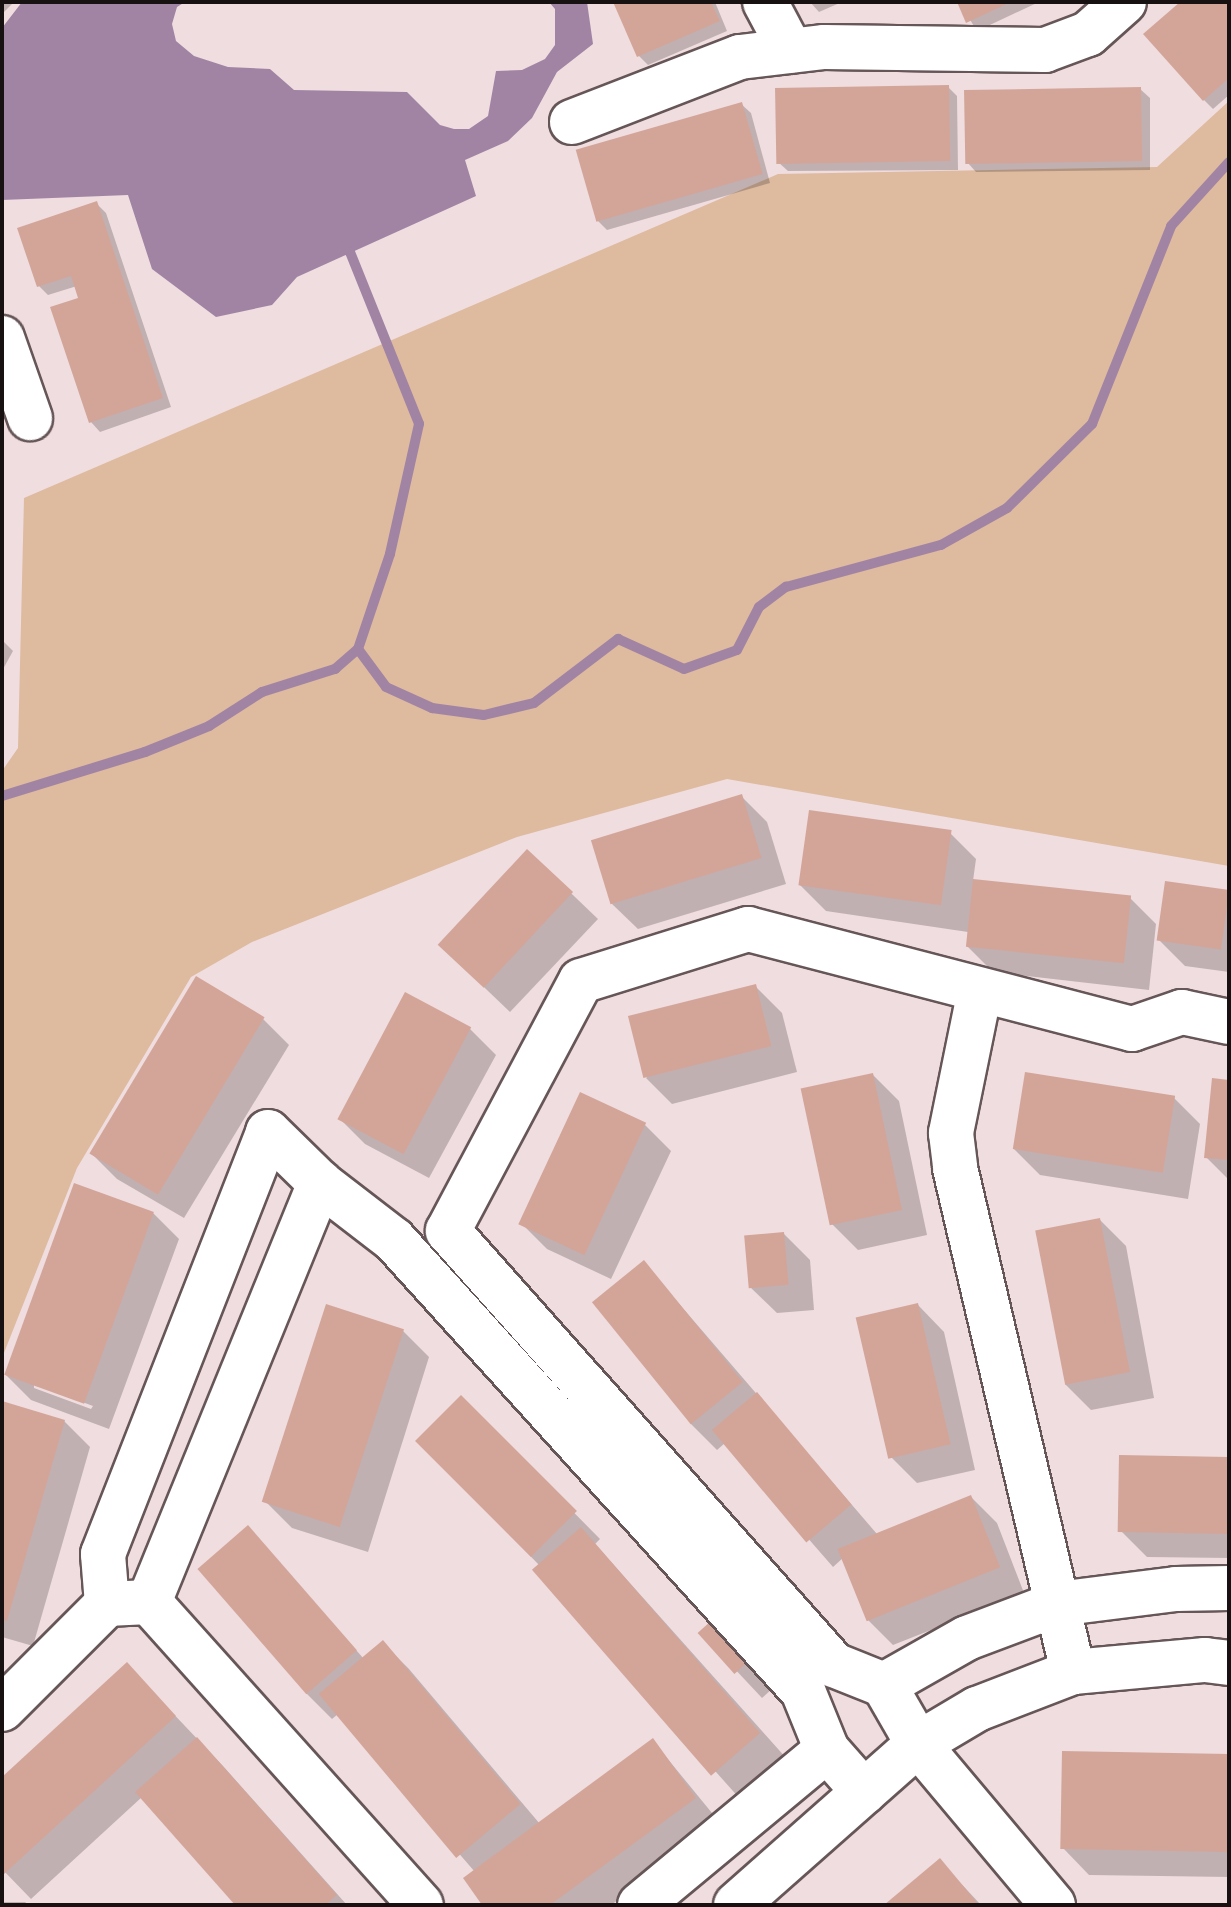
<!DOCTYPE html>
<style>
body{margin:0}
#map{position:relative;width:1231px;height:1907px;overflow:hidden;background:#f0dddf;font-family:Poppins,sans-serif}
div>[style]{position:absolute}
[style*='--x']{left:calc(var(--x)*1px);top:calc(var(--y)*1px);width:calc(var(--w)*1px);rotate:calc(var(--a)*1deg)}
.green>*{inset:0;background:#deba9f}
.water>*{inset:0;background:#a184a4}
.shadow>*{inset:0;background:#0003}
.stream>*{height:10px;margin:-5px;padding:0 5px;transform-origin:5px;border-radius:5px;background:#a184a4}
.building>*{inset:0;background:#d3a599;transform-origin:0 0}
.roads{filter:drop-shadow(2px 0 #665658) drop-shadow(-2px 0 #665658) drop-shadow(0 2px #665658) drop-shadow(0 -2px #665658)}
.minor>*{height:44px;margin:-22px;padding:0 22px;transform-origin:22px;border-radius:22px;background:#fff}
span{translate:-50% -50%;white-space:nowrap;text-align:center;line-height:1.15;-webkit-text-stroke:6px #f0dddf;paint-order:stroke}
.frame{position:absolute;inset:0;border:4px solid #181112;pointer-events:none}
</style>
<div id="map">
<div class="green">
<i style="clip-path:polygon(1229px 101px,1229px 866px,727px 779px,517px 837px,252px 942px,191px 977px,77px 1168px,2px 1358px,2px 771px,18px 748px,24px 498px,778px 174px,1157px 167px)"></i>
</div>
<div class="water">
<i style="clip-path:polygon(22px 2px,185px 2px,177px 7px,172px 24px,176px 41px,194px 56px,228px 67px,270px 69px,294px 90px,407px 92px,440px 125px,454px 129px,469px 129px,488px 116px,496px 71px,522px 70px,545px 59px,555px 45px,555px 9px,549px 2px,587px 2px,593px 44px,557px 72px,532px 118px,508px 141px,465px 160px,476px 196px,297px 277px,272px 305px,216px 317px,152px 269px,128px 195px,2px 200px,2px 28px)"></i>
</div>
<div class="shadow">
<i style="clip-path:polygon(2px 2px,14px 2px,2px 14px)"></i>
<i style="clip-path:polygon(616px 2px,715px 2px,727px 31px,648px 65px,639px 56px)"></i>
<i style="clip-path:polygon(810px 2px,842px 2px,819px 12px)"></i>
<i style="clip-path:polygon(959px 2px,1039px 2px,977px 31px)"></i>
<i style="clip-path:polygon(1183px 2px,1229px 2px,1229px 95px,1213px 109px,1204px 100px)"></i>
<i style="clip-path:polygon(948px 87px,957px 96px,958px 170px,788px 171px,778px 162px)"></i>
<i style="clip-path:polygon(1140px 89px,1150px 98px,1150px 170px,976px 172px,967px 162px)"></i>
<i style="clip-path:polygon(741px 104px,751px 113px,770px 183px,607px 230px,597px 220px)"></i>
<i style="clip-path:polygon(97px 204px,106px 213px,171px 407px,100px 432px,91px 422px,77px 286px,48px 295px,39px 286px)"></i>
<i style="clip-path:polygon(2px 640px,13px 651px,2px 671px)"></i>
<i style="clip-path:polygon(741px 796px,767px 822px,786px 884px,638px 929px,611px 903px)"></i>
<i style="clip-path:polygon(950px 833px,976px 859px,973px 881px,1130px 898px,1156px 924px,1149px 990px,993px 972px,967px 946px,968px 932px,826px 911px,800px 885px)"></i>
<i style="clip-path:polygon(528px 852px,598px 919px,510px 1012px,465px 969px)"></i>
<i style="clip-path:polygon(1229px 892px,1229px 972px,1185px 966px,1159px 940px)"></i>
<i style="clip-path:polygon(756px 987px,782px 1013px,797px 1072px,672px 1104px,646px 1078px)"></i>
<i style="clip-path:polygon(406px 995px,470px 1029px,496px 1055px,429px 1178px,365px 1144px,339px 1118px)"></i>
<i style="clip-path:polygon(263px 1019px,289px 1045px,184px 1218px,117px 1179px,91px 1153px)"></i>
<i style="clip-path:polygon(873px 1075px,899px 1101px,927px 1235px,858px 1250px,832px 1224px)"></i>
<i style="clip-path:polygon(1229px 1082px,1229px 1180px,1206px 1157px)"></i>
<i style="clip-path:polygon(1174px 1098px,1200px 1124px,1188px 1199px,1040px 1175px,1014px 1149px)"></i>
<i style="clip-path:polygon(645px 1125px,671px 1151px,611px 1279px,547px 1249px,521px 1223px)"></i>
<i style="clip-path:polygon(evenodd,153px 1213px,179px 1239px,109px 1429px,31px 1400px,5px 1374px,153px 1213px,34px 1384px,93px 1406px,91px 1409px,34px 1388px,34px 1384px)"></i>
<i style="clip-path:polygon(1100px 1220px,1126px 1246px,1154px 1398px,1091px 1410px,1065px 1384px)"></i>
<i style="clip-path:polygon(784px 1234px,810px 1260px,814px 1310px,777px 1313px,750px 1287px)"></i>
<i style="clip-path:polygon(644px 1263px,877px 1534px,971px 1497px,997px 1523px,1024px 1593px,893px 1645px,867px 1619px,843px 1558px,833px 1567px,725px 1443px,717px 1450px,691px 1424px)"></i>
<i style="clip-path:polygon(918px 1305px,944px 1332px,975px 1470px,917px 1483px,891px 1457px)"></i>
<i style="clip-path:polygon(403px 1331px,429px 1357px,368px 1552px,292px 1528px,266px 1502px)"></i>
<i style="clip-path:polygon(461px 1398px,600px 1539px,595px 1544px,787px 1759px,741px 1800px,535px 1569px,540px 1566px,417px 1440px)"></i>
<i style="clip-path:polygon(2px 1403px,64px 1421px,90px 1447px,33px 1646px,2px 1637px)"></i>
<i style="clip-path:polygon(1229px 1459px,1229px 1558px,1147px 1557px,1121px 1531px)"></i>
<i style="clip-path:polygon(248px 1528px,364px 1659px,383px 1643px,409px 1669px,540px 1824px,653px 1741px,721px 1824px,611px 1905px,485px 1905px,475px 1872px,338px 1714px,332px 1719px,306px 1693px)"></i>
<i style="clip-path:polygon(701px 1633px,737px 1650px,772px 1689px,762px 1698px)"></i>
<i style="clip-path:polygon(127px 1665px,223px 1766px,347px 1905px,237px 1905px,142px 1797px,31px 1899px,2px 1869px,2px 1780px)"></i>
<i style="clip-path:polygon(1229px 1756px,1229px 1877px,1089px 1875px,1063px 1848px)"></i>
<i style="clip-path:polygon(940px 1861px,981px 1905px,887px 1905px)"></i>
<i style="clip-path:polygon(2px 1902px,25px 1902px,29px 1905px,2px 1905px)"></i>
</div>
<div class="stream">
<i style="--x:342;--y:246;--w:10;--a:37"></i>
<i style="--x:350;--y:252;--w:185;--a:68.1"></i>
<i style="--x:419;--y:424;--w:133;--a:102.6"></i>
<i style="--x:390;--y:554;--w:100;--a:108.6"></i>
<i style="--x:2;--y:796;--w:150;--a:-17.1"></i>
<i style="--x:145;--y:752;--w:69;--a:-22.1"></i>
<i style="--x:209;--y:726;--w:63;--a:-32.7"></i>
<i style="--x:262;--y:692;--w:77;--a:-17.5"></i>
<i style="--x:335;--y:669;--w:30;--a:-41"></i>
<i style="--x:358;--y:649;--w:47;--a:53.6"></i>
<i style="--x:386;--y:687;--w:51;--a:24.5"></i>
<i style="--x:432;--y:708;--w:52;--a:7.7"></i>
<i style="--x:484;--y:715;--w:51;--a:-13.5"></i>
<i style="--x:534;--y:703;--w:106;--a:-37.3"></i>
<i style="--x:618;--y:639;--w:72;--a:24.4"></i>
<i style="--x:684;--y:669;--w:56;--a:-19.7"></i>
<i style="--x:737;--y:650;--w:48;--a:-62.9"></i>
<i style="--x:759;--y:607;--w:34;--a:-37"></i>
<i style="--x:786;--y:587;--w:161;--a:-15.2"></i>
<i style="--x:941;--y:545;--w:76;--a:-29.3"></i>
<i style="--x:1007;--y:508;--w:120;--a:-44.7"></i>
<i style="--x:1092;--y:424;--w:213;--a:-68.2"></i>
<i style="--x:1171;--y:226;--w:86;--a:-47.8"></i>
</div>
<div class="building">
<i style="clip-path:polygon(613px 2px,711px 2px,720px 21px,637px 57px)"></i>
<i style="clip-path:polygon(957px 2px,1011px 2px,966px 23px)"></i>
<i style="clip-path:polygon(1180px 2px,1229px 2px,1229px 78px,1203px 101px,1143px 34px)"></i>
<i style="left:949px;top:85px;width:76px;height:174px;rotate:89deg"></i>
<i style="left:1141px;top:87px;width:74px;height:177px;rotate:89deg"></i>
<i style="left:742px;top:102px;width:75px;height:173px;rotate:74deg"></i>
<i style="clip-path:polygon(97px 201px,163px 398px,89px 423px,50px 307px,78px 298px,71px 276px,37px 287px,17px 228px)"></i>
<i style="left:742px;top:794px;width:67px;height:158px;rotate:73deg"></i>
<i style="left:809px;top:810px;width:144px;height:76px;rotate:8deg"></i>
<i style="left:527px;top:849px;width:63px;height:131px;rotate:43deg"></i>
<i style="left:973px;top:879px;width:159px;height:68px;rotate:6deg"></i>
<i style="left:1165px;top:881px;width:65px;height:60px;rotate:8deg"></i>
<i style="left:196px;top:976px;width:80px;height:207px;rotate:31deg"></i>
<i style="left:756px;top:984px;width:64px;height:132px;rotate:76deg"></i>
<i style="left:405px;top:992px;width:75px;height:144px;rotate:28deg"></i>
<i style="left:1025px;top:1072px;width:152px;height:78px;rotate:9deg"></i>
<i style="left:873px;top:1073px;width:140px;height:74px;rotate:78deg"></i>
<i style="clip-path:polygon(1212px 1078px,1229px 1080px,1229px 1160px,1204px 1158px)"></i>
<i style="left:580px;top:1092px;width:73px;height:146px;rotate:25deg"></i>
<i style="left:74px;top:1183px;width:85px;height:204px;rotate:20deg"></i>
<i style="left:1100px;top:1218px;width:157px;height:66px;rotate:79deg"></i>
<i style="left:784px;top:1232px;width:53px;height:40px;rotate:85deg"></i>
<i style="left:644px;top:1260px;width:157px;height:67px;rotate:51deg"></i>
<i style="left:918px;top:1303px;width:145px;height:64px;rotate:77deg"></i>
<i style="left:326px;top:1304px;width:82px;height:208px;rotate:18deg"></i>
<i style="left:757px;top:1392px;width:147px;height:59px;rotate:50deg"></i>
<i style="left:461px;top:1395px;width:164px;height:65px;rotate:45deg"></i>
<i style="clip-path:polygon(2px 1401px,65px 1420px,7px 1621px,2px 1620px)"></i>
<i style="left:1119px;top:1455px;width:110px;height:77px;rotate:1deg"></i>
<i style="left:971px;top:1495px;width:78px;height:144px;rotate:68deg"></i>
<i style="left:248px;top:1525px;width:166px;height:67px;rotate:49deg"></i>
<i style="left:581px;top:1527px;width:273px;height:65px;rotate:49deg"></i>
<i style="left:711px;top:1621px;width:55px;height:18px;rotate:48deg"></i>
<i style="left:383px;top:1640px;width:214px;height:84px;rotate:50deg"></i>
<i style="clip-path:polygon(127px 1662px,176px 1716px,4px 1874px,2px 1777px)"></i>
<i style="clip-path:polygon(197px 1737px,337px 1895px,325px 1905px,235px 1905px,135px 1792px)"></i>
<i style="clip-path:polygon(653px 1738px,696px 1798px,550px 1905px,482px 1905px,463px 1878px)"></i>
<i style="left:1062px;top:1751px;width:167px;height:98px;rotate:1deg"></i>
<i style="clip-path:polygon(940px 1858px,979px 1905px,884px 1905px)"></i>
</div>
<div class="roads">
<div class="minor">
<i style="--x:765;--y:2;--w:55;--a:62"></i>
<i style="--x:572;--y:122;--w:180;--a:-21.2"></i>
<i style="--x:740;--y:57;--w:85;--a:-6.8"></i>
<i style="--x:824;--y:47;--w:221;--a:0.8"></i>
<i style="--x:1045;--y:50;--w:46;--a:-20.4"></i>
<i style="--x:1088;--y:34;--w:48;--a:-41.6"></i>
<i style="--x:2;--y:338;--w:85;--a:70.7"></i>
<i style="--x:980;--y:990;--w:146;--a:101.5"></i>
<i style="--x:951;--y:1133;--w:35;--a:83"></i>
<i style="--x:955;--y:1168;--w:518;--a:76.82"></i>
<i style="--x:149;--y:1602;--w:407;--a:48.1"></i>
<i style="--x:107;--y:1604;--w:50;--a:-94.6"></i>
<i style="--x:103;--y:1554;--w:453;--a:-68.6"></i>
<i style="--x:268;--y:1132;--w:73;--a:44.4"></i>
<i style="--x:320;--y:1183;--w:93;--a:37.6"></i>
<i style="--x:394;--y:1240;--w:609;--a:47.8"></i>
<i style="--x:803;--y:1691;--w:64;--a:67.9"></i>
<i style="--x:827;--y:1750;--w:56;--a:48.6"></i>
<i style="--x:884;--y:1685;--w:95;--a:-29.5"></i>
<i style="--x:967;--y:1638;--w:96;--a:-20.7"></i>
<i style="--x:1057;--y:1604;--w:120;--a:-7.2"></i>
<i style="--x:1176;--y:1589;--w:53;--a:-1.1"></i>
<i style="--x:2;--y:1709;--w:148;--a:-45"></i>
<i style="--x:107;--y:1604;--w:42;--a:-2.7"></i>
<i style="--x:149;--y:1602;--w:453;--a:-67.8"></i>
<i style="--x:640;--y:1905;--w:243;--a:-39.7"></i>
<i style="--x:736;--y:1905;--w:243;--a:-41.5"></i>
<i style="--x:918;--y:1744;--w:69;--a:-30.7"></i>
<i style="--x:977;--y:1709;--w:103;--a:-21.1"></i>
<i style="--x:1073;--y:1672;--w:133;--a:-5.2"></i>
<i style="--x:1205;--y:1660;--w:24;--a:7"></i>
<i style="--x:1053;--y:1905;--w:210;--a:-130"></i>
<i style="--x:918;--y:1744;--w:68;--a:-120"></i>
<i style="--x:884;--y:1685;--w:54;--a:-158.2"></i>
<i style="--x:834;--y:1665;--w:581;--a:-131.65"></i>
<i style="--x:448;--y:1231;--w:283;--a:-62"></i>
<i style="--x:581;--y:981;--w:175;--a:-17.3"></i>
<i style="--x:748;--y:929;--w:397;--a:14.6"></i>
<i style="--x:1132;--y:1029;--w:53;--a:-18.8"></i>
<i style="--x:1182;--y:1012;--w:48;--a:12"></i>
</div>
</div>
<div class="frame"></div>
</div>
